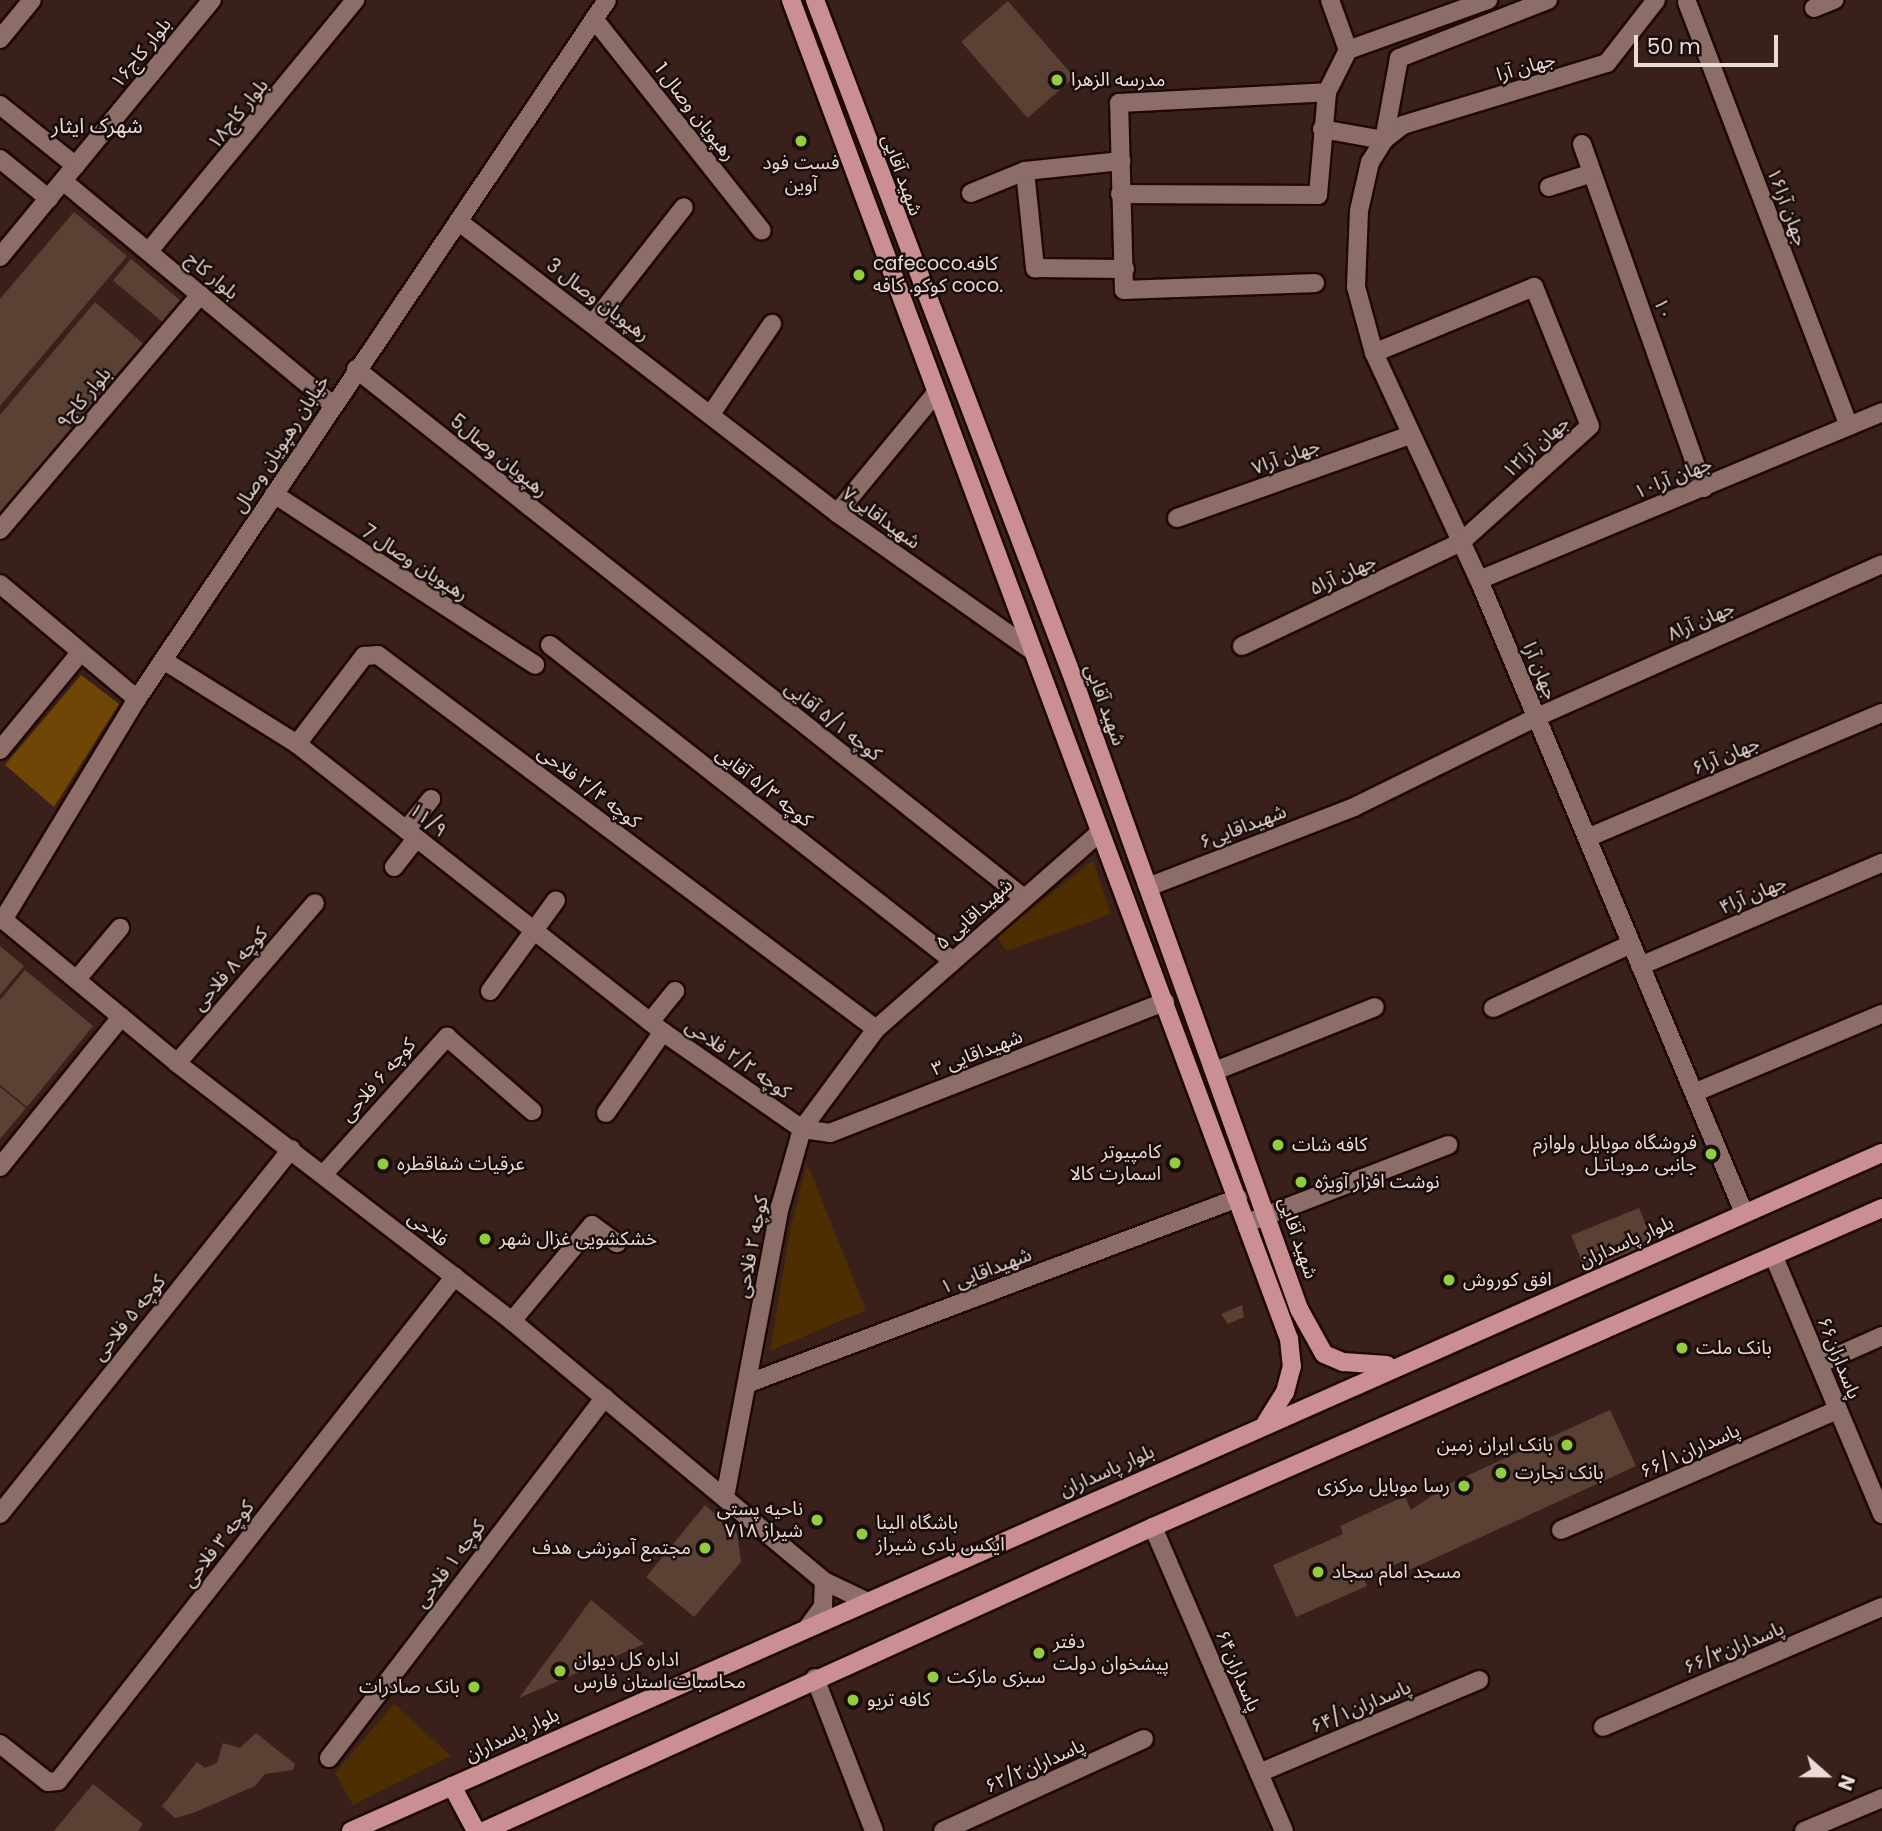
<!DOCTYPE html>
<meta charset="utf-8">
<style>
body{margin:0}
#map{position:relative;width:1882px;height:1831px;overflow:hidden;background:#39201b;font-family:Poppins,"Noto Sans Arabic",sans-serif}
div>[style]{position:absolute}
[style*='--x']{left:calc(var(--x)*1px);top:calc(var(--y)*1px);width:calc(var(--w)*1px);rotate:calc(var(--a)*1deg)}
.green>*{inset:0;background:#4d2e00}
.forest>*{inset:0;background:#6f4605}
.building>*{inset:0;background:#5a4134;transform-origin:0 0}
.roads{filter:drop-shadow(2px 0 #1f0806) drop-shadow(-2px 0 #1f0806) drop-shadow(0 2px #1f0806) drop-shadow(0 -2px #1f0806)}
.minor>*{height:18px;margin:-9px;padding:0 9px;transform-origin:9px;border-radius:9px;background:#8c6d68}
.major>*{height:18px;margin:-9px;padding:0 9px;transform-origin:9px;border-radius:9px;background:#c98f93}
.dots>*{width:19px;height:19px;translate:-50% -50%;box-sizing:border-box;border:4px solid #180d0b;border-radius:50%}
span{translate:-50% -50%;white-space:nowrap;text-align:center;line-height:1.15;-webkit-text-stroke:5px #180d0b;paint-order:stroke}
.street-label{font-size:19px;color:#ecdad6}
.poi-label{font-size:19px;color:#ecdad6}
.left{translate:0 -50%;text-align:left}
.right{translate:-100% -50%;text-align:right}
.neighbourhood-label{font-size:21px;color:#ecdad6}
.north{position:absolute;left:1791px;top:1740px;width:70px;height:70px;-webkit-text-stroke:5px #180d0b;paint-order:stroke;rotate:111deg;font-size:19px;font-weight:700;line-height:28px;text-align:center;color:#ecdad6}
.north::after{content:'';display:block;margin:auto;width:24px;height:32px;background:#ecdad6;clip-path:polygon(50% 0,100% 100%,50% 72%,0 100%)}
.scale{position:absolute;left:1634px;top:35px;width:144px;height:32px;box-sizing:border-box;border:4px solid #ecdad6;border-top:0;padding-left:9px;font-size:21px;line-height:24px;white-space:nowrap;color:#ecdad6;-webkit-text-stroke:5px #180d0b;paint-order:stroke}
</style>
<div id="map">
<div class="green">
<i style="clip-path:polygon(1093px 860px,1111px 914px,1007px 951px,997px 937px)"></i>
<i style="clip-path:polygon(807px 1163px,866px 1310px,770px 1351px,790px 1231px)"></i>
<i style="clip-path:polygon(394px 1704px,451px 1756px,353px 1805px,335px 1773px)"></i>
</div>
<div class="forest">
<i style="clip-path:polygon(81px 675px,119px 704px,54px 807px,5px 765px)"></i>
</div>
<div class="building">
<i style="left:1008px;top:1px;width:101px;height:62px;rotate:49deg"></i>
<i style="clip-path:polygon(74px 212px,127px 256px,0 406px,0 299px)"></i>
<i style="left:131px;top:259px;width:68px;height:28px;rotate:40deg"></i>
<i style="clip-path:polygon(95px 302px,147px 347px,0 523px,0 415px)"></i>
<i style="clip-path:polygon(0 946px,24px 966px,0 995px)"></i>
<i style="clip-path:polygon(25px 970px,93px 1026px,27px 1107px,0 1085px,0 1000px)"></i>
<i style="clip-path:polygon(0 1087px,26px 1108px,0 1139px)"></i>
<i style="left:1639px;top:1208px;width:38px;height:73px;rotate:68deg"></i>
<i style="clip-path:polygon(1242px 1305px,1244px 1317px,1228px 1324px,1221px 1314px)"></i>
<i style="clip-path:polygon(1610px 1410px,1636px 1466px,1407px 1571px,1403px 1561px,1364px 1579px,1367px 1586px,1296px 1617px,1273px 1565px,1343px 1534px,1340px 1526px,1405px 1496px,1411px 1510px,1449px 1484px)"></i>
<i style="clip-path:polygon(705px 1505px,737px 1533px,741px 1562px,694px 1617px,646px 1577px)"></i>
<i style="clip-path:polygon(591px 1600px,644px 1644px,519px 1698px)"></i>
<i style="clip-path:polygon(256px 1733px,295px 1764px,293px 1770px,265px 1774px,255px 1786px,193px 1813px,175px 1818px,162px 1806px,197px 1762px,205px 1768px,217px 1763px,223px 1743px,240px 1748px)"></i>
<i style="clip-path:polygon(93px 1784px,143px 1824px,138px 1831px,54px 1831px)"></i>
</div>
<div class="roads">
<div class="minor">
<i style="--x:1330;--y:0;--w:53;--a:70.2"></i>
<i style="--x:1656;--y:0;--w:80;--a:127.9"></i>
<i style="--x:1607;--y:63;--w:213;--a:163.1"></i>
<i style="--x:1403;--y:125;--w:24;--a:142"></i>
<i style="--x:1384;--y:140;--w:26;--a:122"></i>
<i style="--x:1370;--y:162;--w:50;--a:102.7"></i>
<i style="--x:1359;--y:211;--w:76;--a:92.3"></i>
<i style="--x:1356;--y:287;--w:68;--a:74.7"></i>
<i style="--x:1374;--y:353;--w:250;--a:65.2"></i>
<i style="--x:1479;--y:580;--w:686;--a:67.28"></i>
<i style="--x:1687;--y:2;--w:454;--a:69.1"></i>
<i style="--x:1814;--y:8;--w:22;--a:-22"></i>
<i style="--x:594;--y:19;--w:270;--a:51.6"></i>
<i style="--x:0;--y:39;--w:50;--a:-50.6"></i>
<i style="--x:0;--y:105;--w:97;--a:38.8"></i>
<i style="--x:1322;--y:129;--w:63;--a:10.1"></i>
<i style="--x:1384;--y:140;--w:83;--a:-79.6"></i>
<i style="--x:1399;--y:58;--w:160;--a:-21.3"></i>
<i style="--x:1582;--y:144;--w:365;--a:70.5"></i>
<i style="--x:0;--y:159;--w:63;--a:39.2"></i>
<i style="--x:1025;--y:171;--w:98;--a:84.1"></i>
<i style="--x:1035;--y:268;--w:90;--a:0.6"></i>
<i style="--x:63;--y:181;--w:349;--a:39.7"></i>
<i style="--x:1549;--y:187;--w:45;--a:-18"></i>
<i style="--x:971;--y:193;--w:58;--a:-22.2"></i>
<i style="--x:1025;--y:171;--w:97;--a:-5.9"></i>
<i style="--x:1120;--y:194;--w:198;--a:0.3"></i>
<i style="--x:1318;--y:195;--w:103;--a:-85"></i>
<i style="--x:1327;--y:92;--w:47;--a:-63.4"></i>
<i style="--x:1348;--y:50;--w:149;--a:-19.7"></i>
<i style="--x:458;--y:221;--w:478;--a:37.6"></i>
<i style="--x:837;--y:513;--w:237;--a:35.2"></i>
<i style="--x:149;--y:251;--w:325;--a:-50.6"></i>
<i style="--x:0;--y:257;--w:333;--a:-50.5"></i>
<i style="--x:1315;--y:283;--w:191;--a:177.9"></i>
<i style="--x:1124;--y:290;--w:187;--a:-91.5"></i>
<i style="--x:1119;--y:103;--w:208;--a:-3"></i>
<i style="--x:593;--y:323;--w:147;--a:-51.9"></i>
<i style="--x:356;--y:369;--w:852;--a:38.38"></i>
<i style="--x:711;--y:414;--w:109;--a:-55.9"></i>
<i style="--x:274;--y:494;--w:312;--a:33.2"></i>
<i style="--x:837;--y:513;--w:156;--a:-50.5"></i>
<i style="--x:1177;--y:518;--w:247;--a:-19.6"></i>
<i style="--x:0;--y:530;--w:309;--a:-49.6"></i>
<i style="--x:1479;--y:580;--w:437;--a:-22.6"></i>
<i style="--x:0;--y:584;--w:179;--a:40"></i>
<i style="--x:550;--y:645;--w:512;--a:38.1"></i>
<i style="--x:1242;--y:646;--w:242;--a:-25.4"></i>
<i style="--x:1461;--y:542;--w:173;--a:-42"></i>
<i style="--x:1590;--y:426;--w:150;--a:-111.9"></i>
<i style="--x:1534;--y:287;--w:173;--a:157.6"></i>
<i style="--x:163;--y:660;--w:158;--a:32.1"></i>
<i style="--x:297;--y:744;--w:466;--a:38.2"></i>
<i style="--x:663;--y:1032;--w:169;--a:34.9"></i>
<i style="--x:802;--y:1129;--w:28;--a:8"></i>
<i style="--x:830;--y:1133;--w:360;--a:-21.4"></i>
<i style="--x:297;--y:744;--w:111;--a:-52.7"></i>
<i style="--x:364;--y:656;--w:14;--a:-4"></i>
<i style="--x:378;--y:655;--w:623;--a:36.91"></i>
<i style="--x:0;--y:750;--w:126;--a:-50.5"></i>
<i style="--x:406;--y:830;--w:40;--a:-51"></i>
<i style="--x:1587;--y:838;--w:320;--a:-23"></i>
<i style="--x:394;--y:867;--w:36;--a:-52"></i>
<i style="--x:1148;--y:887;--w:221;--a:-21.2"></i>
<i style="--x:1354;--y:807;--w:204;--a:-26.2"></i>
<i style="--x:1537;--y:717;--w:377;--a:-23.9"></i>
<i style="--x:0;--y:917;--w:229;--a:39.5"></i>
<i style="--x:177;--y:1063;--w:423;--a:37.6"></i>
<i style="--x:512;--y:1321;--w:406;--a:39.8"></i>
<i style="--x:824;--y:1581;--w:49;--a:25.5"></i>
<i style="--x:3;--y:920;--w:258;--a:-58.8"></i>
<i style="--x:137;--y:699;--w:842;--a:-56.08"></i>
<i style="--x:1640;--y:966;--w:263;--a:-23.1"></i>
<i style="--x:77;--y:979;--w:67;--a:-49.9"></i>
<i style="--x:490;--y:991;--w:112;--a:-54"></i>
<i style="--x:1493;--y:1008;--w:152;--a:-24.9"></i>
<i style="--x:650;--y:1022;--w:40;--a:-51"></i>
<i style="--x:177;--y:1063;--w:211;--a:-49.2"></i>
<i style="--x:1215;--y:1071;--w:172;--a:-21.8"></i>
<i style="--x:1696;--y:1092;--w:202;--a:-22.8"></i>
<i style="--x:606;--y:1113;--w:99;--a:-54.9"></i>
<i style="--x:0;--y:1167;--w:193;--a:-51.1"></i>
<i style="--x:323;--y:1175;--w:186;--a:-48.1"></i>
<i style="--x:447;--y:1037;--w:113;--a:41"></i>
<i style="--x:1247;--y:1223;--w:216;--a:-21.2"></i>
<i style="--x:1774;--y:1257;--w:279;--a:67.2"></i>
<i style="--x:512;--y:1321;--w:125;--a:-50.2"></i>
<i style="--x:592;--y:1225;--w:31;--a:36"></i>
<i style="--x:1819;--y:1364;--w:69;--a:-24"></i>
<i style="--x:749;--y:1383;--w:523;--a:-20.72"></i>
<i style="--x:725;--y:1497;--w:295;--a:-79.3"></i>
<i style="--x:780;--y:1207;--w:81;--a:-74.2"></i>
<i style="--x:802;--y:1129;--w:124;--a:-53.5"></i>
<i style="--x:876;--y:1029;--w:298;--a:-41.3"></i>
<i style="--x:0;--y:1514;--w:467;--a:-51.4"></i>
<i style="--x:1153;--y:1527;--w:331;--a:66.7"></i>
<i style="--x:1561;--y:1530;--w:301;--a:-23.5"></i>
<i style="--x:808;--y:1627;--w:26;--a:-54"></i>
<i style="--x:823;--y:1606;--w:25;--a:-88"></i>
<i style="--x:815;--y:1678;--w:164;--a:68.9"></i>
<i style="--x:1603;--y:1727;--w:304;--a:-23.3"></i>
<i style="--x:0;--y:1744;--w:61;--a:38.4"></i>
<i style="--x:48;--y:1782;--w:10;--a:-6"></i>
<i style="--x:58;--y:1781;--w:642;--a:-51.83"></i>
<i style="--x:329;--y:1758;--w:454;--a:-52.6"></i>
<i style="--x:1259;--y:1773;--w:239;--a:-22.9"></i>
<i style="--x:943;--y:1831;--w:221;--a:-24.6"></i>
<i style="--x:1804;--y:1831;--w:85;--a:-22.9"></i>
</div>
<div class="major">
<i style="--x:791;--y:0;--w:1429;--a:69.6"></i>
<i style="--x:1289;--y:1339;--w:27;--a:84"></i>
<i style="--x:1292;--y:1366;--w:27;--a:105"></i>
<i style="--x:1285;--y:1392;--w:36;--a:122"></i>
<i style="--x:815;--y:0;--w:725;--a:69.17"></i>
<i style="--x:1073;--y:678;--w:670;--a:70.29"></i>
<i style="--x:1299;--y:1309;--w:51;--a:60.9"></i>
<i style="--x:1324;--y:1354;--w:21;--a:23"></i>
<i style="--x:1343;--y:1362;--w:44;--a:3.9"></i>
<i style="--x:452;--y:1786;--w:51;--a:61.9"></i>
<i style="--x:351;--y:1831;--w:1674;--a:-23.89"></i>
<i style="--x:484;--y:1831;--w:735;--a:-24.44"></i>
<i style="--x:1153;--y:1527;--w:796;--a:-23.63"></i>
</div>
</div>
<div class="dots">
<i style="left:1057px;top:80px;background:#92cd3f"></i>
<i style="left:801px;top:141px;background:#92cd3f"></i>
<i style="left:859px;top:275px;background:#92cd3f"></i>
<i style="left:1278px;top:1145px;background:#92cd3f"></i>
<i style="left:1711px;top:1154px;background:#92cd3f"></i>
<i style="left:1175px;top:1163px;background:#92cd3f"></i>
<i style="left:383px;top:1164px;background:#92cd3f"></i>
<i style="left:1301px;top:1182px;background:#92cd3f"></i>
<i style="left:485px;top:1239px;background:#92cd3f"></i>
<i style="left:1449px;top:1280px;background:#92cd3f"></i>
<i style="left:1682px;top:1348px;background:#92cd3f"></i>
<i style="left:1567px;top:1445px;background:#92cd3f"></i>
<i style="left:1501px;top:1473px;background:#92cd3f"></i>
<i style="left:1464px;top:1486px;background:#92cd3f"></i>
<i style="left:817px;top:1520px;background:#92cd3f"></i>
<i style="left:862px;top:1534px;background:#92cd3f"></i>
<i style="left:705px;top:1548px;background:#92cd3f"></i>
<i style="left:1318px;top:1572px;background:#92cd3f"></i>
<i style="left:1039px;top:1653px;background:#92cd3f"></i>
<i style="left:560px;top:1671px;background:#92cd3f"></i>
<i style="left:933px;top:1677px;background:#92cd3f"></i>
<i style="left:474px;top:1687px;background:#92cd3f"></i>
<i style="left:853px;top:1700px;background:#92cd3f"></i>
</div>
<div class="street-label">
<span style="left:141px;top:53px;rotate:-51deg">بلوار کاج۱۶</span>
<span style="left:1526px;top:67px;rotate:-16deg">جهان آرا</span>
<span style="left:695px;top:112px;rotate:52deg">1 رهپویان وصال</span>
<span style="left:238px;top:114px;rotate:-51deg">بلوار کاج۱۸</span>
<span style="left:902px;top:175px;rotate:70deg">شهید آقایی</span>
<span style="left:1787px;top:207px;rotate:69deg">جهان آرا۱۶</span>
<span style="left:212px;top:276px;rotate:40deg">بلوار کاج</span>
<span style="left:598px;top:300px;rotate:37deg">3 رهپویان وصال</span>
<span style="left:1663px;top:309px;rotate:70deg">۱۰</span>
<span style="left:84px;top:398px;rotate:-50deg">بلوار کاج۹</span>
<span style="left:281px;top:444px;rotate:-57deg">خیابان رهپویان وصال</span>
<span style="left:1536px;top:447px;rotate:-42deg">جهان آرا۱۲</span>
<span style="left:499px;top:456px;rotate:39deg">رهپویان وصال5</span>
<span style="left:1286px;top:457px;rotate:-20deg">جهان آرا۷</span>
<span style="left:1673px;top:478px;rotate:-22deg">جهان آرا۱۰</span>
<span style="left:881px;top:518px;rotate:36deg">شهیداقایی۷</span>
<span style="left:415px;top:563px;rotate:33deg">7 رهپویان وصال</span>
<span style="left:1343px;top:575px;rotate:-25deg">جهان آرا۵</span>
<span style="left:1701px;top:621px;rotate:-24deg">جهان آرا۸</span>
<span style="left:1540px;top:671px;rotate:67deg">جهان آرا</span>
<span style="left:1105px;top:705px;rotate:70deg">شهید آقایی</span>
<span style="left:833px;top:721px;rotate:38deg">کوچه ۵/۱ آقایی</span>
<span style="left:1726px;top:756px;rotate:-23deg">جهان آرا۶</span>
<span style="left:589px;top:787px;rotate:37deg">کوچه ۲/۴ فلاحی</span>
<span style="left:764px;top:787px;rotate:38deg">کوچه ۵/۳ آقایی</span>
<span style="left:428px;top:820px;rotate:38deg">۱۱/۹</span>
<span style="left:1243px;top:827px;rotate:-21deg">شهیداقایی۶</span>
<span style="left:1753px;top:895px;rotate:-23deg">جهان آرا۴</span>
<span style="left:974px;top:914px;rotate:-42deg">۵ شهیداقایی</span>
<span style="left:230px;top:969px;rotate:-49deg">کوچه ۸ فلاحی</span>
<span style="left:977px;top:1053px;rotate:-21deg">۳ شهیداقایی</span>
<span style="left:738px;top:1059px;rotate:35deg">کوچه ۲/۲ فلاحی</span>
<span style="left:378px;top:1080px;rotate:-49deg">کوچه ۶ فلاحی</span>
<span style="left:428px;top:1229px;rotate:38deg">فلاحی</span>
<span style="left:1298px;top:1238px;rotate:71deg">شهید آقایی</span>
<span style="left:1626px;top:1242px;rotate:-24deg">بلوار پاسداران</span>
<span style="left:752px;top:1247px;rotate:-79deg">کوچه ۲ فلاحی</span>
<span style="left:986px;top:1271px;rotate:-21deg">۱ شهیداقایی</span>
<span style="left:129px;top:1318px;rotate:-51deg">کوچه ۵ فلاحی</span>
<span style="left:1839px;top:1358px;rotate:68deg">پاسداران۶۶</span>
<span style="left:1690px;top:1451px;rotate:-24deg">پاسداران۶۶/۱</span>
<span style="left:1107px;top:1471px;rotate:-24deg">بلوار پاسداران</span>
<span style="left:218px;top:1544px;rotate:-52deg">کوچه ۳ فلاحی</span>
<span style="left:450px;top:1564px;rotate:-53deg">کوچه ۱ فلاحی</span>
<span style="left:1734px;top:1648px;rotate:-23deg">پاسداران۶۶/۳</span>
<span style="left:1238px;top:1671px;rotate:67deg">پاسداران۶۴</span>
<span style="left:1361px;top:1707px;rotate:-23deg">پاسداران۶۴/۱</span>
<span style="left:512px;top:1735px;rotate:-25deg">بلوار پاسداران</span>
<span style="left:1035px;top:1766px;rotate:-24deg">پاسداران۶۲/۲</span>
</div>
<div class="poi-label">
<span class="left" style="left:1071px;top:80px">مدرسه الزهرا</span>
<span style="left:801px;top:174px">فست فود<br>آوین</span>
<span class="left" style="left:873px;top:275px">cafecoco.کافه<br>کوکو. کافه coco.</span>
<span class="right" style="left:1697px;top:1154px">فروشگاه موبایل ولوازم<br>جانبی مـوبـاتـل</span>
<span class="left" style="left:1292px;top:1145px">کافه شات</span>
<span class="right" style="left:1161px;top:1163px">کامپیوتر<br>اسمارت کالا</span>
<span class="left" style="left:397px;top:1164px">عرقیات شفاقطره</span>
<span class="left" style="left:1315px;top:1182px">نوشت افزار آویژه</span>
<span class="left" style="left:499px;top:1239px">خشکشویی غزال شهر</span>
<span class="left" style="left:1463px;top:1280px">افق کوروش</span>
<span class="left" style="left:1696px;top:1348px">بانک ملت</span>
<span class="right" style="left:1553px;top:1445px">بانک ایران زمین</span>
<span class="left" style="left:1515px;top:1473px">بانک تجارت</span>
<span class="right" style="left:1450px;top:1486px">رسا موبایل مرکزی</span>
<span class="right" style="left:803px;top:1520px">ناحیه پستی<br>۷۱۸ شیراز</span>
<span class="left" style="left:876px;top:1534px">باشگاه الینا<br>ایکس بادی شیراز</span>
<span class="right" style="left:691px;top:1548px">مجتمع آموزشی هدف</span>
<span class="left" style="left:1332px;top:1572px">مسجد امام سجاد</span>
<span class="left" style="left:1053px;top:1653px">دفتر<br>پیشخوان دولت</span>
<span class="left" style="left:574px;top:1671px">اداره کل دیوان<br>محاسبات استان فارس</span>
<span class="left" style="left:947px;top:1677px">سبزی مارکت</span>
<span class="right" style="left:460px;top:1687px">بانک صادرات</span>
<span class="left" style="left:867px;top:1700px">کافه تریو</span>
</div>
<div class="neighbourhood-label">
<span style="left:97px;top:126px">شهرک ایثار</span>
</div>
<div class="north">N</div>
<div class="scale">50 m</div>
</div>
